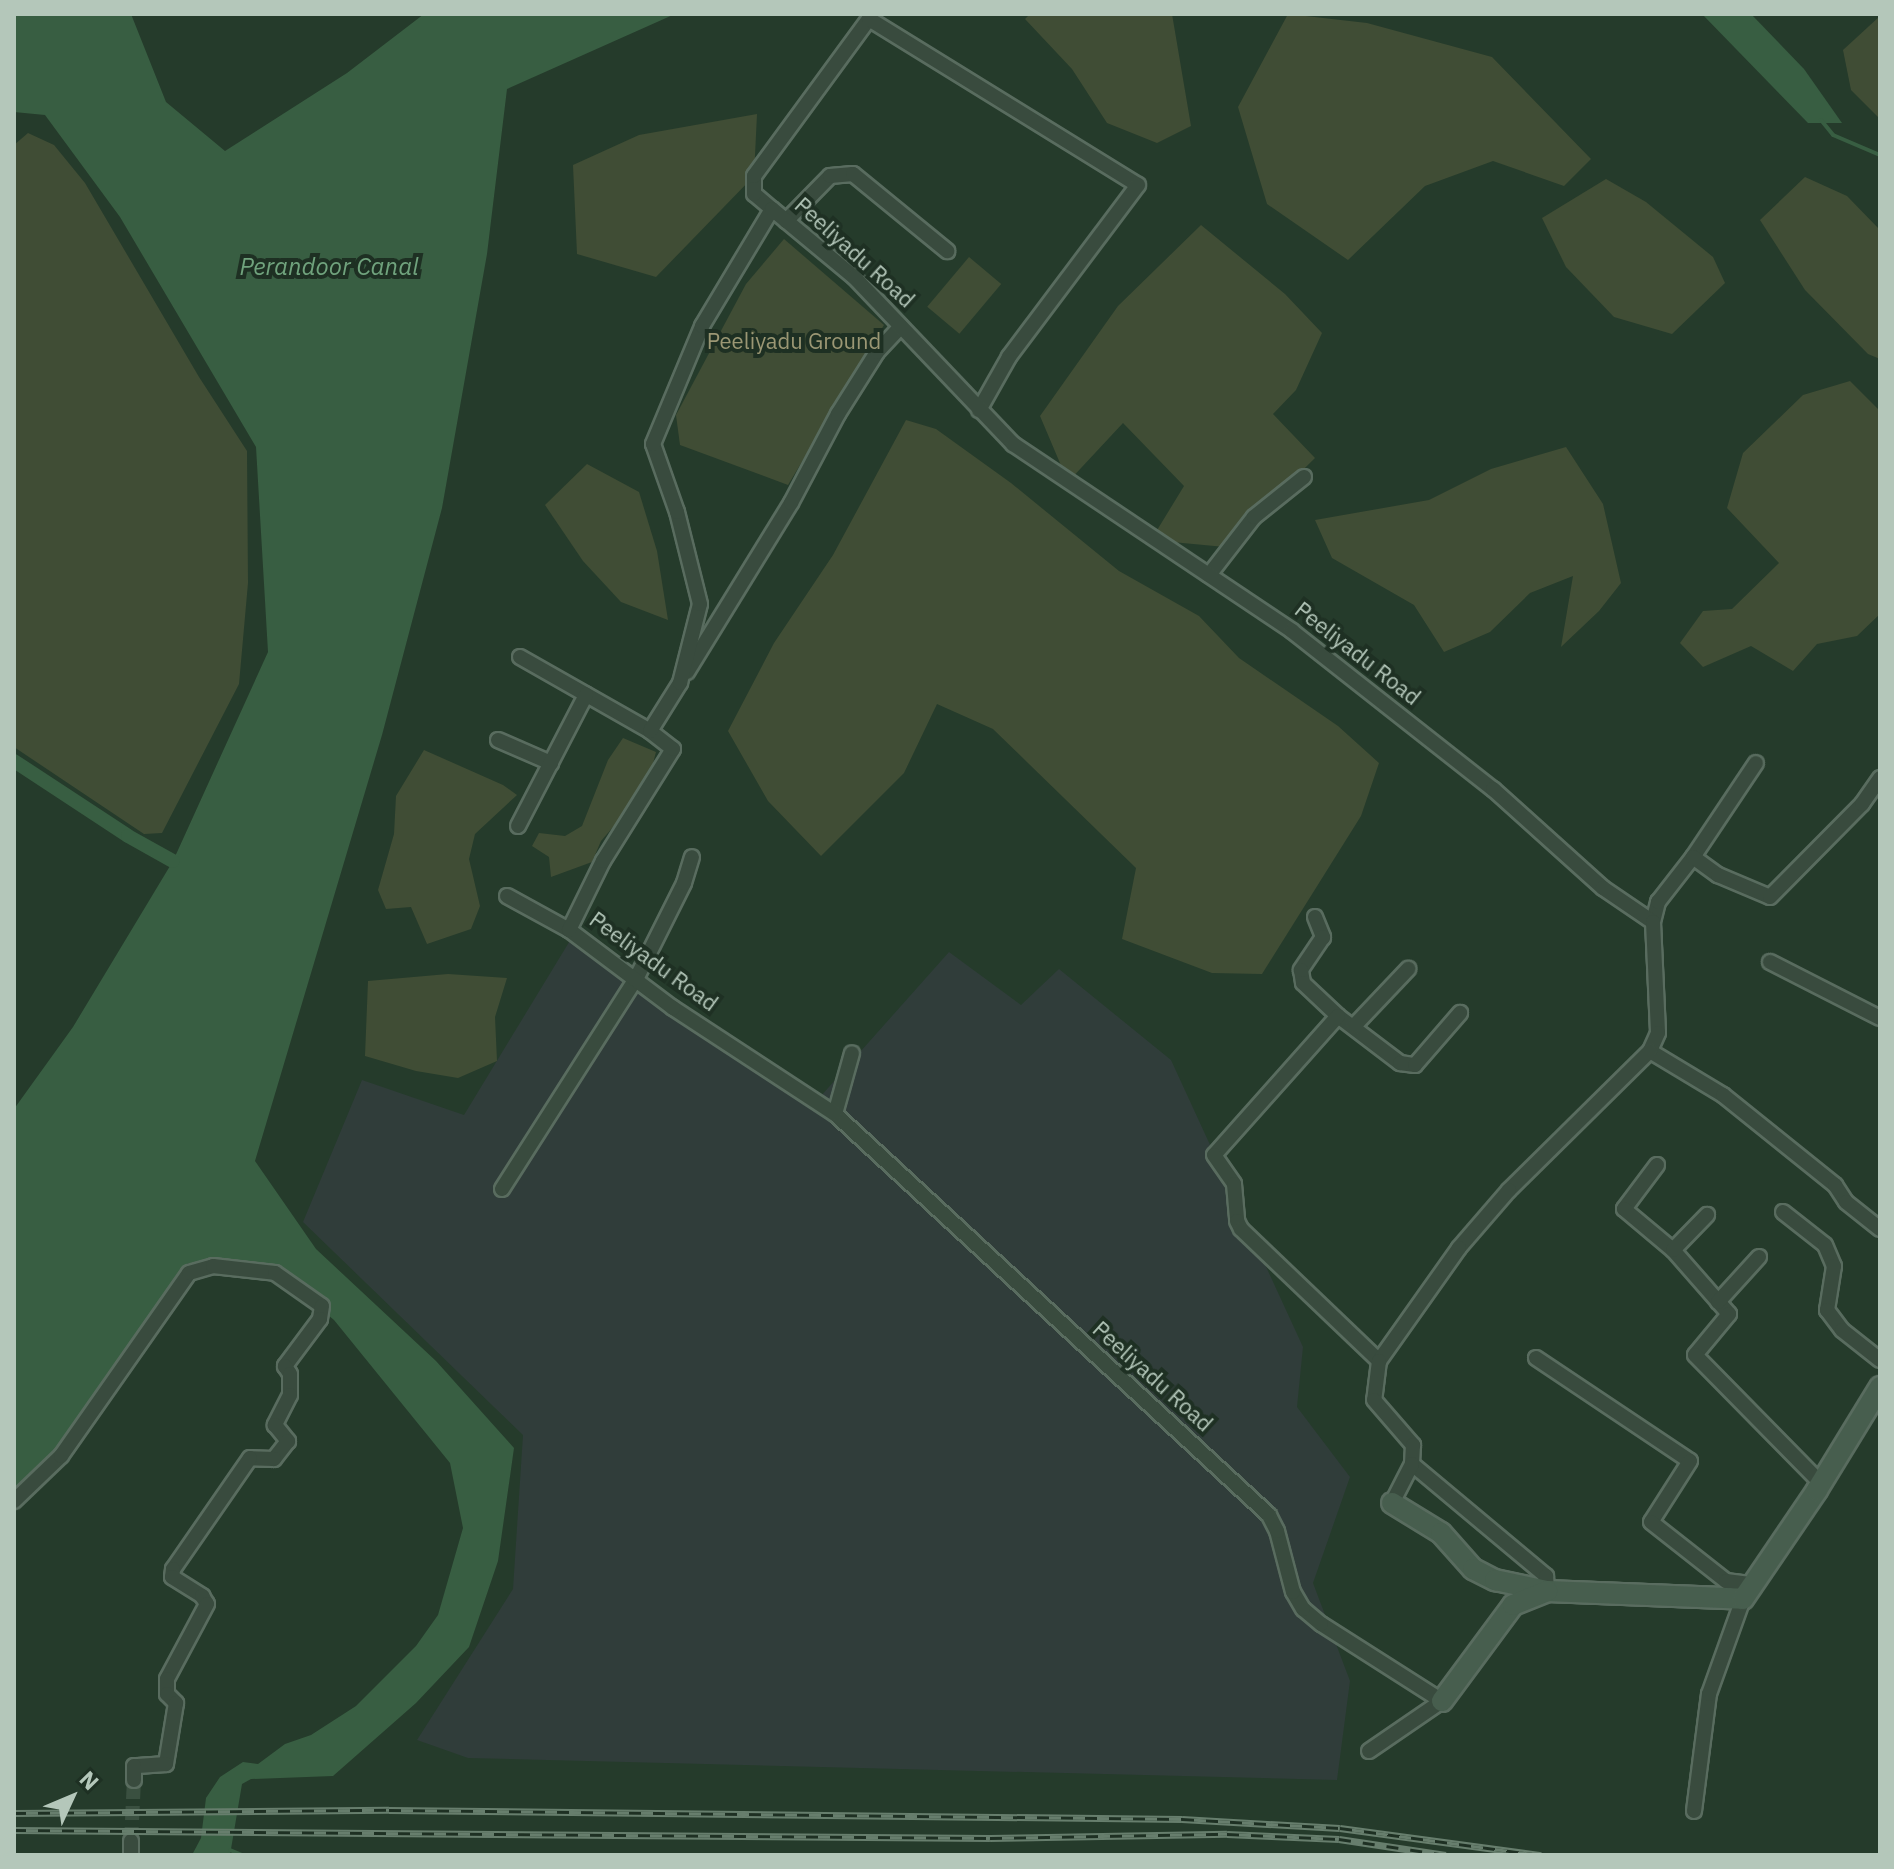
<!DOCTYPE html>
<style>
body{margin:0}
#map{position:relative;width:1894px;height:1869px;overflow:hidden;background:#253b2b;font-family:"IBM Plex Sans",sans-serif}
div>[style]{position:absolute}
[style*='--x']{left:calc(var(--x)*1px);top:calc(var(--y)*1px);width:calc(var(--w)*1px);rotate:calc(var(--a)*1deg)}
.medical>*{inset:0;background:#303d3a}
.green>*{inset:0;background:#404d35;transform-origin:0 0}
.water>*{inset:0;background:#385e42}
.stream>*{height:4px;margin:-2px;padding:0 2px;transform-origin:2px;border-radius:2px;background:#385e42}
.canal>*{height:14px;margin:-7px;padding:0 7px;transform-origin:7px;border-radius:7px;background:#385e42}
.street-tunnel>*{height:14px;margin-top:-7px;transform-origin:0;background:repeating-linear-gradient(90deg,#3a5040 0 14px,transparent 0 21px)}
.roads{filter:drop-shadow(2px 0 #596c5f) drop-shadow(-2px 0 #596c5f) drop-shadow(0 2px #596c5f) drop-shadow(0 -2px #596c5f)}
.street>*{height:14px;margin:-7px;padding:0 7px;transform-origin:7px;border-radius:7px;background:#394b3e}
.secondary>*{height:20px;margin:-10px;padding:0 10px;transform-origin:10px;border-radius:10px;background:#475e4e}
.rail>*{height:7px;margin-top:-3.5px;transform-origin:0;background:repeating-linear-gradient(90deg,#1e3023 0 12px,#677e6d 0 24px);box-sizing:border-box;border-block:2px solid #677e6d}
span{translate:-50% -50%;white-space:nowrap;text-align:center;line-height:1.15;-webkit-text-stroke:8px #1e3023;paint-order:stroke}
.street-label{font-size:22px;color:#b4c7ba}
.park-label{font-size:22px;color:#9b9774}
.water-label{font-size:24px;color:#70a37d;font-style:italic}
.frame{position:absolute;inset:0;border:16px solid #b4c7ba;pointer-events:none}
.north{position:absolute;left:32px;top:1757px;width:80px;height:80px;-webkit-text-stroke:6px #1e3023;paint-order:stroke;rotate:46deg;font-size:22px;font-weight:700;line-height:32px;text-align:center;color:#b4c7ba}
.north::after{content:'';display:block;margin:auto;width:28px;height:36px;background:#b4c7ba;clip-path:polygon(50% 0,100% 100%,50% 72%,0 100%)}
</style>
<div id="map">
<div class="medical">
<i style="clip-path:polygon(574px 934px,820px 1097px,949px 952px,1021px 1005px,1059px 969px,1171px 1060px,1303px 1347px,1297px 1407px,1350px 1477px,1313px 1583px,1350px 1681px,1337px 1780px,468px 1758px,417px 1740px,513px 1589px,523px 1435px,303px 1222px,362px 1080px,464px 1115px)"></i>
</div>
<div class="green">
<i style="clip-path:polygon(1030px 14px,1172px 14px,1191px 126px,1157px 143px,1107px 123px,1072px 69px,1025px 19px)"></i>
<i style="clip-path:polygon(1288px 14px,1367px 23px,1492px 57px,1591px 159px,1564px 186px,1493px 161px,1425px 186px,1348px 260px,1267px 204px,1238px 107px)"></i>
<i style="clip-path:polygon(1880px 16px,1880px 119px,1851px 90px,1843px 50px)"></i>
<i style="clip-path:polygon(757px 114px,754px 176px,656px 277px,577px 254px,573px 165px,639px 135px)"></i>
<i style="clip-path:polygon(28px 133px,54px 145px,85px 183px,199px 377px,247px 451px,248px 583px,239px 684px,162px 833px,144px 834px,14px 747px,14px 145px)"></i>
<i style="clip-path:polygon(1805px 177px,1847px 196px,1880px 230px,1880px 359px,1868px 354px,1805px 290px,1760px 220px)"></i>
<i style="clip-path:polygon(1606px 179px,1646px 202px,1713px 257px,1725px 283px,1672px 334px,1614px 317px,1566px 267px,1542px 218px)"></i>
<i style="clip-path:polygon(1201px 225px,1285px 294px,1322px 333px,1296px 390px,1273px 414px,1315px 458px,1225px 547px,1151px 540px,1184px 486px,1123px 423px,1068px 482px,1040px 416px,1118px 306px)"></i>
<i style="clip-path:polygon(784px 239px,884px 325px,788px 485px,680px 445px,676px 415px,746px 284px)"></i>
<i style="left:969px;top:257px;width:42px;height:65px;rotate:40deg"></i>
<i style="clip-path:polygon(1850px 381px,1880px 411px,1880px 614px,1857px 636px,1817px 644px,1793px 671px,1751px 646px,1703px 667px,1680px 643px,1703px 611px,1732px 609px,1779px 563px,1727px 508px,1743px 453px,1803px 395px)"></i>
<i style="clip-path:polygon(906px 420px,936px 429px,1011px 483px,1119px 571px,1199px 616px,1239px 658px,1338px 726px,1379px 763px,1361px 816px,1262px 974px,1212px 973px,1122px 939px,1136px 868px,993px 729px,937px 704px,904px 773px,821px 856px,768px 801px,728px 731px,774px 643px,833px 555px)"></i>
<i style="clip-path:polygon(1566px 447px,1603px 504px,1621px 583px,1599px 611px,1561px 647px,1573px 576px,1530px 593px,1490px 632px,1444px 652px,1414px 605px,1332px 558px,1315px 520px,1429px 500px,1491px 469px)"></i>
<i style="clip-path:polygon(587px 464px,639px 492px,657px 551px,668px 620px,621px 602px,583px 561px,545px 505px)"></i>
<i style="clip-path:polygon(623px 738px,656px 752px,651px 771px,626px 812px,601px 841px,592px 862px,551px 877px,549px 857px,532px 846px,539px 833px,565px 836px,582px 826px,608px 760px)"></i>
<i style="clip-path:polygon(424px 750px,503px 785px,517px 795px,475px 834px,469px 859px,480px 906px,471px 929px,427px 944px,411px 907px,386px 909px,378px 890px,394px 834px,396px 796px)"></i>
<i style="clip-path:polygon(448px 974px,507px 978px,495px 1017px,497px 1061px,458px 1078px,416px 1071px,365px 1056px,368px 981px)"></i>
</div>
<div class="water">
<i style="clip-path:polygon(14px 14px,131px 14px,166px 102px,225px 151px,347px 73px,424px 14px,675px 14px,507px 89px,487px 254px,442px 508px,382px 735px,255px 1161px,316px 1249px,436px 1361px,514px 1448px,498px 1561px,469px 1647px,416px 1703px,333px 1776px,251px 1779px,242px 1784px,230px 1855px,192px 1855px,201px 1838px,206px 1798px,220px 1777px,243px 1762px,258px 1764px,285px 1744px,311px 1735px,356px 1706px,416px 1646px,438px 1615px,463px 1528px,450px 1463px,334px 1320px,271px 1268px,188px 1263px,37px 1489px,14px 1510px,14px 1109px,73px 1027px,173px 861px,268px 652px,256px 447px,120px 217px,45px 115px,14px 112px)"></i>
<i style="clip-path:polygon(1702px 14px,1751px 14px,1804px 69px,1842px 123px,1808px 123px)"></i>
</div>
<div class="stream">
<i style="--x:1821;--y:120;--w:19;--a:51"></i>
<i style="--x:1833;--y:135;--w:51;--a:23.1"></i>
<i style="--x:230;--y:1850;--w:13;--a:23"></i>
</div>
<div class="canal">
<i style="--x:14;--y:761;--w:136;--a:33.3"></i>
<i style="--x:128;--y:836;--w:51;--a:29.1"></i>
</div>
<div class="street-tunnel">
<i style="--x:131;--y:1841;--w:61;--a:-87.2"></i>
</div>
<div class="roads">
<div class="street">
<i style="--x:772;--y:209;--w:23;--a:-140"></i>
<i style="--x:754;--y:194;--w:18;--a:-90"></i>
<i style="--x:754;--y:176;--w:195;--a:-53.8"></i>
<i style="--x:869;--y:19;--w:316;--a:31.7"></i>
<i style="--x:1138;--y:185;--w:215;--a:126.9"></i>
<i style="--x:1009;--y:357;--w:61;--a:119.5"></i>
<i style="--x:786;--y:221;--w:63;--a:-45.6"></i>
<i style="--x:830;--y:176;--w:23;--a:-5"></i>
<i style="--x:853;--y:174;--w:122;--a:39.3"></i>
<i style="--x:1209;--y:575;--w:73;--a:-52.2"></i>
<i style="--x:1254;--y:517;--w:64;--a:-38.7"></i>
<i style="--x:520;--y:657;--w:150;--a:29.6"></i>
<i style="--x:687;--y:672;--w:198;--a:-58.4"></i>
<i style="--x:791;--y:503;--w:101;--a:-62.2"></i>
<i style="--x:838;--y:414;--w:73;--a:-57.8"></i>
<i style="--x:877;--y:352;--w:35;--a:-47"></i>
<i style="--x:498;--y:740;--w:58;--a:23.5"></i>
<i style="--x:518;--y:826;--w:148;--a:-62.6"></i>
<i style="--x:1693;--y:857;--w:113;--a:-56.2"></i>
<i style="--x:507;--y:896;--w:71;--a:28.7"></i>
<i style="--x:1315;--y:917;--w:22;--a:68"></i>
<i style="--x:1323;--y:937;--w:40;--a:124"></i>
<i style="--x:1301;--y:970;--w:13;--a:81"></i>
<i style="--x:1303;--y:983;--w:48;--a:43.3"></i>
<i style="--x:1338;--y:1016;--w:78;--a:37.2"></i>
<i style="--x:1400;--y:1063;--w:15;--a:8"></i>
<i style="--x:1415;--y:1065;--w:69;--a:-49.1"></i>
<i style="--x:1653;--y:922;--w:21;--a:-76"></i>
<i style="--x:1658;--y:902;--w:57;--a:-52.1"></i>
<i style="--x:1693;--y:857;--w:31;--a:36"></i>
<i style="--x:1718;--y:875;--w:56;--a:22.9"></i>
<i style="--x:1770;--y:897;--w:131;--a:-45.3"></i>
<i style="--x:1862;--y:804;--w:32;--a:-55"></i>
<i style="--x:1770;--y:962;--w:123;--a:27"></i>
<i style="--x:1338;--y:1016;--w:186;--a:131.7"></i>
<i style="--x:1214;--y:1155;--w:35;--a:55"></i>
<i style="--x:1234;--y:1184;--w:37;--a:85"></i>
<i style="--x:1237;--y:1221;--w:9;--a:63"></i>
<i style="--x:1241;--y:1229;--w:191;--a:43.7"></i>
<i style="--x:1354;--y:1026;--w:79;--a:-46.5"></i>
<i style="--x:1650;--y:1051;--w:85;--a:31.1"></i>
<i style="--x:1723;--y:1095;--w:144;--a:38.8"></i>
<i style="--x:1835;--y:1185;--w:20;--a:57"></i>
<i style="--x:1846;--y:1202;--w:43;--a:38.5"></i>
<i style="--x:835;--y:1114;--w:63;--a:-74.4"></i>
<i style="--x:1657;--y:1165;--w:55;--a:126.9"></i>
<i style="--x:1624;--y:1209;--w:64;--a:39.9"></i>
<i style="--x:1673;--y:1250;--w:85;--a:48.8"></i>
<i style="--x:1729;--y:1314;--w:53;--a:129.7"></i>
<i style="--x:1695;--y:1355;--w:180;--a:45.5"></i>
<i style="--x:502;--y:1189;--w:249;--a:-57.5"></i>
<i style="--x:636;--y:979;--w:107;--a:-63.4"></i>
<i style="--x:684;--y:883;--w:27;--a:-73"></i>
<i style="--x:1783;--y:1212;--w:53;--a:38.2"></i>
<i style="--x:1825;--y:1245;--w:23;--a:67"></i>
<i style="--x:1834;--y:1266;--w:45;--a:99"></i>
<i style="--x:1827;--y:1310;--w:25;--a:53"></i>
<i style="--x:1842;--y:1330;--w:48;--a:38.3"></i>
<i style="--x:1673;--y:1250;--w:49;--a:-45.8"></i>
<i style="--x:1718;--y:1302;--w:61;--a:-47.7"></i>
<i style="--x:1536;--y:1358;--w:185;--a:33.8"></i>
<i style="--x:1690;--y:1461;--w:72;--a:122.6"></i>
<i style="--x:1651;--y:1522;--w:95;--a:38.2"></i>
<i style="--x:1726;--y:1581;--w:26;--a:7"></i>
<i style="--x:1412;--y:1464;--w:175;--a:39.9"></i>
<i style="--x:1546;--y:1576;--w:15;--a:86"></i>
<i style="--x:14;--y:1501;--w:65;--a:-43.8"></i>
<i style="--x:61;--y:1456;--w:223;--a:-55"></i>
<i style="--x:189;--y:1273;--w:25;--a:-16"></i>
<i style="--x:213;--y:1266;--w:62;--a:6.4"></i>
<i style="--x:275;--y:1273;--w:57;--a:35.1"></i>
<i style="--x:322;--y:1306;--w:13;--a:99"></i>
<i style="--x:320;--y:1319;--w:59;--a:126.7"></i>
<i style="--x:285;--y:1366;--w:9;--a:58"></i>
<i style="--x:290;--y:1374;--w:21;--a:90"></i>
<i style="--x:290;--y:1395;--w:34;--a:117"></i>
<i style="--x:275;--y:1425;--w:21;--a:51"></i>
<i style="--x:288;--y:1441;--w:23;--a:128"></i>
<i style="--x:274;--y:1459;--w:24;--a:-178"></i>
<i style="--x:250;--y:1458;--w:135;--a:124.7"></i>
<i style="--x:173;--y:1569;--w:8;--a:97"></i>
<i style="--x:172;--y:1577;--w:36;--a:32"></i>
<i style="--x:202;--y:1596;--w:9;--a:58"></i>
<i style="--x:207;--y:1604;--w:85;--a:118.1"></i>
<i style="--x:167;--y:1679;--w:15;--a:90"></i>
<i style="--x:167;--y:1694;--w:13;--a:45"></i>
<i style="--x:176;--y:1703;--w:62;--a:99.3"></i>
<i style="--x:166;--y:1764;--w:32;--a:176"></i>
<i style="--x:134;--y:1766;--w:14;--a:90"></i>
<i style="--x:1369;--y:1751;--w:88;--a:-34.4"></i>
<i style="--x:1442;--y:1701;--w:143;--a:-147.5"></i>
<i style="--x:1321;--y:1624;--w:23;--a:-140"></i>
<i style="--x:1303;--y:1609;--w:20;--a:-120"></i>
<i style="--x:1293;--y:1592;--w:63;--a:-104.7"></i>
<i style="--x:1277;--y:1531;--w:18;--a:-117"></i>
<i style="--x:1269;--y:1515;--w:591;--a:-137.26"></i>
<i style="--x:835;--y:1114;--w:194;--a:-146.8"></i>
<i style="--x:673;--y:1008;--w:130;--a:-143.1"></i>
<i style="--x:569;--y:930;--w:77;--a:-63.8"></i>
<i style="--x:603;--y:861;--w:132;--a:-58"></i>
<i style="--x:673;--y:749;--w:29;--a:-142"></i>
<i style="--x:650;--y:731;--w:57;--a:-58"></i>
<i style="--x:680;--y:683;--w:81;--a:-75.8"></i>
<i style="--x:700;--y:604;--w:95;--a:-104"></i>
<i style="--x:677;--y:512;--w:72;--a:-109.4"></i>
<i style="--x:653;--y:444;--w:128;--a:-67.4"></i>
<i style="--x:702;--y:326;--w:136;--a:-59.1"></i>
<i style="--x:772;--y:209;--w:107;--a:39.7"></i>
<i style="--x:854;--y:277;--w:231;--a:46.4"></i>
<i style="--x:1013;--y:444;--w:336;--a:33.8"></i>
<i style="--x:1292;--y:631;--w:256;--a:38.2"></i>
<i style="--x:1493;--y:789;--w:148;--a:42"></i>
<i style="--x:1603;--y:888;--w:60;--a:34.2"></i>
<i style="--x:1653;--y:922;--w:111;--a:87.4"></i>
<i style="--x:1658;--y:1033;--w:20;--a:114"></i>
<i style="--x:1650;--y:1051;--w:198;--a:135.4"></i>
<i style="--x:1509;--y:1190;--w:77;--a:130.8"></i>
<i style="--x:1459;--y:1248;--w:138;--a:125.3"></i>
<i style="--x:1379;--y:1361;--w:39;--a:97"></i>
<i style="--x:1374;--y:1400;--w:60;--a:49.1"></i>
<i style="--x:1413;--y:1445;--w:19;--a:93"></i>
<i style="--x:1412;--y:1464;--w:44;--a:117.1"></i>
<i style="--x:1694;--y:1811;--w:118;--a:-82.7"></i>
<i style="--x:1709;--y:1694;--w:101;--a:-70.3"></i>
<i style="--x:131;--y:1855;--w:14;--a:-90"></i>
</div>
<div class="secondary">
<i style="--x:1392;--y:1503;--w:57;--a:31.5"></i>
<i style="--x:1441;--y:1533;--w:48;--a:48.4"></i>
<i style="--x:1473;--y:1569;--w:25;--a:27"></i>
<i style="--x:1495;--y:1580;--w:53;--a:11.9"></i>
<i style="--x:1547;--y:1591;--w:196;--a:2.3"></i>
<i style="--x:1743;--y:1599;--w:132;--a:-55.8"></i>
<i style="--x:1817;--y:1490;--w:121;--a:-58.5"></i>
<i style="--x:1442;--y:1701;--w:119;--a:-53.5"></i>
<i style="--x:1513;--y:1605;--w:37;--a:-22"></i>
</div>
</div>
<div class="rail">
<i style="--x:14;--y:1813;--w:375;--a:-0.5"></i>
<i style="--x:389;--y:1810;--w:793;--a:0.65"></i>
<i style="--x:1182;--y:1819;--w:158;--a:3.3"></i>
<i style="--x:1340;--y:1828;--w:203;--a:7.7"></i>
<i style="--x:14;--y:1830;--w:976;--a:0.47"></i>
<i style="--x:990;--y:1838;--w:237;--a:-1"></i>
<i style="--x:1227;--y:1834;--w:112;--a:2.6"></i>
<i style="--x:1339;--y:1839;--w:108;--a:8.5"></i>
</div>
<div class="street-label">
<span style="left:855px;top:252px;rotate:42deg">Peeliyadu Road</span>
<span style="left:1358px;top:653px;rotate:38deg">Peeliyadu Road</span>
<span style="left:654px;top:961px;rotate:36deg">Peeliyadu Road</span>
<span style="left:1153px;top:1376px;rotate:42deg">Peeliyadu Road</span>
</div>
<div class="park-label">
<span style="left:794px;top:341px">Peeliyadu Ground</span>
</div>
<div class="water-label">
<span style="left:329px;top:267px">Perandoor Canal</span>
</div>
<div class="frame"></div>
<div class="north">N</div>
</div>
